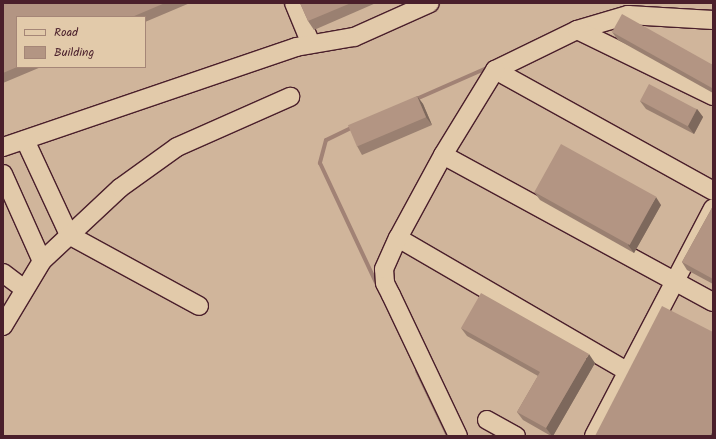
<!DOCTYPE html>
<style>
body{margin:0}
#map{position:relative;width:716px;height:439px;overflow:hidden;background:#dcc3a5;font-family:Kalam,sans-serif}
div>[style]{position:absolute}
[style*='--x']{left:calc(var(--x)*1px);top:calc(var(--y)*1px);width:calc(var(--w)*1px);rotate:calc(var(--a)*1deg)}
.built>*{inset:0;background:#d0b59b}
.stream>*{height:4px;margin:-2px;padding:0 2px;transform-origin:2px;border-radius:2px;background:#a18275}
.roads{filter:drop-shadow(1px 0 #4a1f2b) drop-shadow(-1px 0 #4a1f2b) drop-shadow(0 1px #4a1f2b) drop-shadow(0 -1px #4a1f2b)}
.minor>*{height:18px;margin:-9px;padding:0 9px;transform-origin:9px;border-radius:9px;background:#e2caaa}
.wall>*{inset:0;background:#9a8071}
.shaded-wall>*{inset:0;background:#7d685c}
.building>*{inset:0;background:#b39583;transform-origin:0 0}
span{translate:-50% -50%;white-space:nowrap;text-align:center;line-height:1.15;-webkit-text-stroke:3px #e2caaa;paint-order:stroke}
.frame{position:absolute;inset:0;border:4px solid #4a1f2b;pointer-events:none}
.legend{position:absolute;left:16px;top:16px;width:130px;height:52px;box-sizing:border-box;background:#e2caaa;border:1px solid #a58677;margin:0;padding:5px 7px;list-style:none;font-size:12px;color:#4a1f2b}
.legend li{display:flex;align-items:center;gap:8px;height:20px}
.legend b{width:20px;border:1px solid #a58677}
</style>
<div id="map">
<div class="built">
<i style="clip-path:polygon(evenodd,3px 3px,713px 3px,713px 436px,3px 436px,3px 3px,17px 17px,145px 17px,145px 67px,17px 67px,17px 17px)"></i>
</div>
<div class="stream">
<i style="--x:701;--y:11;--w:12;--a:0"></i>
<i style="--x:414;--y:100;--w:82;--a:-23.7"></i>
<i style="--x:353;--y:127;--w:30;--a:154"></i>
<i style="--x:326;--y:140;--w:24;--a:105"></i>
<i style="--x:320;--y:163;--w:137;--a:64.9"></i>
<i style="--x:417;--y:371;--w:72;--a:64.5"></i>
</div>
<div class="roads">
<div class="minor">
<i style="--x:294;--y:3;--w:44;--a:67.5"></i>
<i style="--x:713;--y:20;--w:85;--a:-176.6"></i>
<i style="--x:628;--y:15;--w:53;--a:163.6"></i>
<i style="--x:577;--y:30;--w:91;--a:154"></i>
<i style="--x:495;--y:70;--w:249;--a:29"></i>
<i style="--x:577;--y:30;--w:151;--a:25.9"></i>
<i style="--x:25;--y:140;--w:105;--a:65.1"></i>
<i style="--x:69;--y:235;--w:148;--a:28.6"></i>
<i style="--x:3;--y:147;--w:310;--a:-18.8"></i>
<i style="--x:296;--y:47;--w:59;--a:-9.8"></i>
<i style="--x:354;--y:37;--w:83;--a:-24.1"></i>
<i style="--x:443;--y:155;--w:307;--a:28.6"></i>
<i style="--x:3;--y:174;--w:95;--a:65.9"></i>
<i style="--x:398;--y:238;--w:266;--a:30.2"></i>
<i style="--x:3;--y:273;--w:26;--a:37"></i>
<i style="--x:3;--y:326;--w:76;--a:-59"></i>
<i style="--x:42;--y:261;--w:107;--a:-43.1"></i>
<i style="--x:120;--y:188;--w:70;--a:-35.7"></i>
<i style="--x:177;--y:147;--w:124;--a:-23.9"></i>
<i style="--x:487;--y:420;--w:33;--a:29"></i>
<i style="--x:458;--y:436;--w:156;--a:-115.4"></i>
<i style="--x:391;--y:295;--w:13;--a:-117"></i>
<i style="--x:385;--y:283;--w:14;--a:-94"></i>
<i style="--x:384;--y:269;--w:34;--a:-66"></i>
<i style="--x:398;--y:238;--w:94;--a:-61.5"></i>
<i style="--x:443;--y:155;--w:100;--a:-58.5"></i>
<i style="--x:594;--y:436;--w:257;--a:-62.4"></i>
</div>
</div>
<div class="wall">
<i style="clip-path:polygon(3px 3px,190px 3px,145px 22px,145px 17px,17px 17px,17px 67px,41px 67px,3px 83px)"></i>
<i style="clip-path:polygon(300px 3px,376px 3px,314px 30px,308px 21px)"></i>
<i style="clip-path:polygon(612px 32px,713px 65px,713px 93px,618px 40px)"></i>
<i style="clip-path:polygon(417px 96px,423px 104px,432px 125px,362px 155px,357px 146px)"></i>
<i style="clip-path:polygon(640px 101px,697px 109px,703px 117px,694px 134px,646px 109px)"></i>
<i style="clip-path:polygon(534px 192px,661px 205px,634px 253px,540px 200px)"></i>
<i style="clip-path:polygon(713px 206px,713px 284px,687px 270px,682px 262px)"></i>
<i style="clip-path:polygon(461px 328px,595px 363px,553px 436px,551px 436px,523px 420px,517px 412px,538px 376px,467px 336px)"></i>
</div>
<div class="shaded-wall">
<i style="clip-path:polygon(417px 96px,423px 104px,432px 125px,426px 117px)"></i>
<i style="clip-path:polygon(697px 109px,703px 117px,694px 134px,688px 126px)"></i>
<i style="clip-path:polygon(656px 197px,661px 205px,634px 253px,628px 245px)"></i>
<i style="clip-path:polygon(589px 354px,595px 363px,553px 436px,552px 436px,546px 428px)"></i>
<i style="clip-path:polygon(713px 430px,713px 436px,710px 436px)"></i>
</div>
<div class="building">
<i style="clip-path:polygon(3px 3px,165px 3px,132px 17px,17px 17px,17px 67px,3px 73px)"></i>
<i style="clip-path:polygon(300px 3px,351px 3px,308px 21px)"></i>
<i style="clip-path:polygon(622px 14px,713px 65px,713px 87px,712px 88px,612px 32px)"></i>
<i style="left:649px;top:84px;width:54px;height:19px;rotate:28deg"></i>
<i style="left:417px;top:96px;width:23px;height:75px;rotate:67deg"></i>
<i style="left:561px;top:144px;width:109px;height:55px;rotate:29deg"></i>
<i style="clip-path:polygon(713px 206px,713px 279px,682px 262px)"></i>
<i style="clip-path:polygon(481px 293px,589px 354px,546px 428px,517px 412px,540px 372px,461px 328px)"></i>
<i style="clip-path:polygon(662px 306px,713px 332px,713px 430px,710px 436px,595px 436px)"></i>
</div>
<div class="frame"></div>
<ul class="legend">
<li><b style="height:5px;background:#e2caaa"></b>Road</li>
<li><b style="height:11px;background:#b39583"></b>Building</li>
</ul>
</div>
